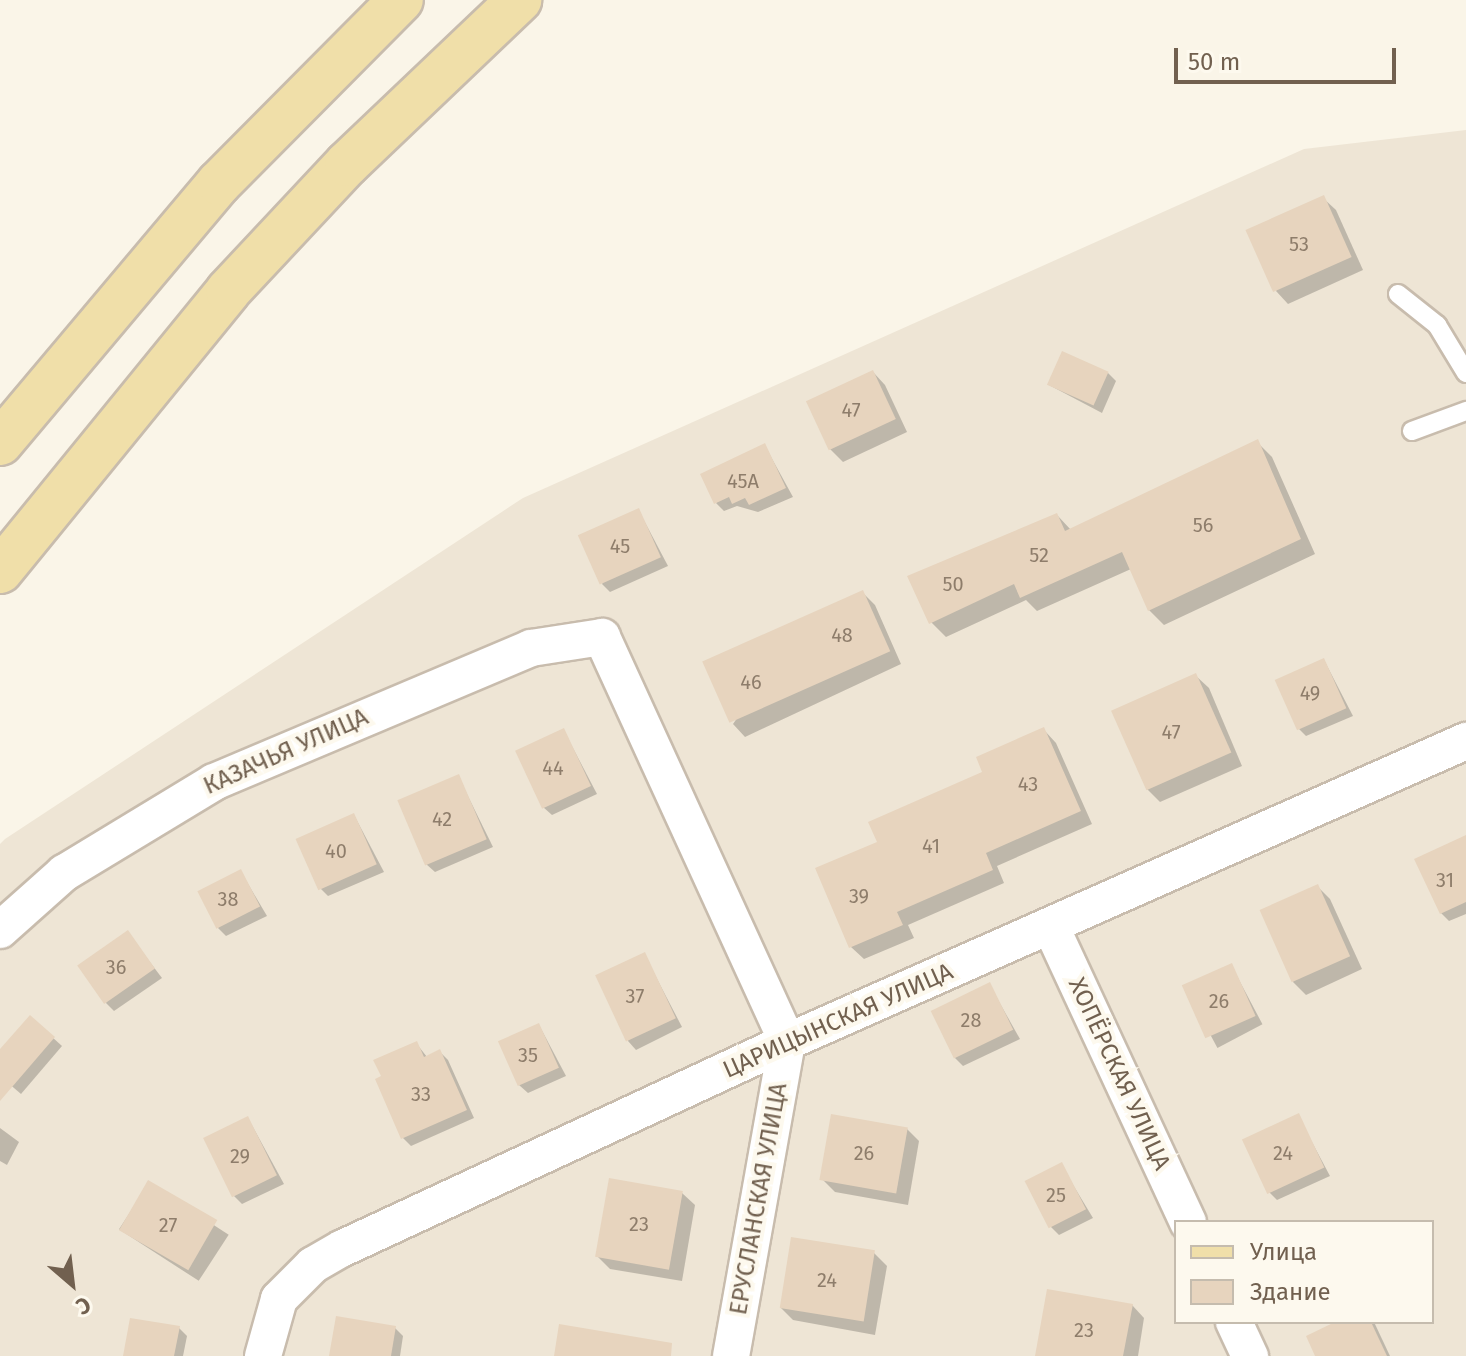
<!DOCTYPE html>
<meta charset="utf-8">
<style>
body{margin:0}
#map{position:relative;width:1466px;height:1356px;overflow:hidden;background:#faf5e8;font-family:"Fira Sans",sans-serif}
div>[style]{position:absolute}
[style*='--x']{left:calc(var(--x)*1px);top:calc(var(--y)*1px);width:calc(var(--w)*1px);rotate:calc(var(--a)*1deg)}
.residential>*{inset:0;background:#eee5d5}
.shadow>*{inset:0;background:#0003;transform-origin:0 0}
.building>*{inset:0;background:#e7d4be;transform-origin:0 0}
.roads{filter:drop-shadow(2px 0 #c8bcad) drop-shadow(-2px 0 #c8bcad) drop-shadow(0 2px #c8bcad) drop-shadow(0 -2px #c8bcad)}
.service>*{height:18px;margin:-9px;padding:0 9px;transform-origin:9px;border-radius:9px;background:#fff}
.minor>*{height:36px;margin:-18px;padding:0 18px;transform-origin:18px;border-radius:18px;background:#fff}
.primary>*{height:44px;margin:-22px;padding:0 22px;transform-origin:22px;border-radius:22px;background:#f0dfa9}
span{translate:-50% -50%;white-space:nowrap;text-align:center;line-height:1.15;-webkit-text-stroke:8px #fdf9ee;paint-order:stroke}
.number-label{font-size:20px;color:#8e7d6b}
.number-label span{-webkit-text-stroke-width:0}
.street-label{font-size:24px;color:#71604f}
.legend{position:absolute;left:1174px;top:1220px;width:260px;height:104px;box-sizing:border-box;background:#fdf9ee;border:2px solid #c5bcae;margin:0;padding:10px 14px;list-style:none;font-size:24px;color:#71604f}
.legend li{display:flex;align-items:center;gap:16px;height:40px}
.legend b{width:40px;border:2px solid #c5bcae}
.north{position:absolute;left:32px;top:1244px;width:80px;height:80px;-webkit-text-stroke:6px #fdf9ee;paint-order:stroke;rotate:152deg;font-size:22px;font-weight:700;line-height:32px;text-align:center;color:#71604f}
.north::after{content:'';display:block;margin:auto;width:28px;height:36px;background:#71604f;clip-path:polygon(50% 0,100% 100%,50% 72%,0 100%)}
.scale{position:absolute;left:1174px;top:48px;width:222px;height:36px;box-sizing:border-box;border:4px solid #71604f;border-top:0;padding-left:10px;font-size:24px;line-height:28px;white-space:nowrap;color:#71604f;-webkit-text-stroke:6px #fdf9ee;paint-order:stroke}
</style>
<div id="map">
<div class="residential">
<i style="clip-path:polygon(evenodd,1466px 130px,1466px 1356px,0 1356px,0 844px,5px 839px,523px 498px,1304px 149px,1466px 130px,1176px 1222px,1432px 1222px,1432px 1322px,1176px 1322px,1176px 1222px)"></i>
</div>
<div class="shadow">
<i style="clip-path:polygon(1323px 198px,1336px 210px,1363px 270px,1288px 304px,1276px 291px)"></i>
<i style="clip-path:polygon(873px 372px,885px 385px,907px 432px,843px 462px,830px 449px)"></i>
<i style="clip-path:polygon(1108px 373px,1116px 381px,1102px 413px,1049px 385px)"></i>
<i style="clip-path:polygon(1257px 442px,1272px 457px,1315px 554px,1164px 625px,1149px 610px,1131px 569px,1037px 611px,1026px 600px,946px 637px,931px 622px,1057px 515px,1071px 530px)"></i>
<i style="clip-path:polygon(765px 446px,793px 497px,758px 512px,737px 506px,724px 511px,716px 503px)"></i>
<i style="clip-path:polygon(639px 511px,668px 566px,610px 592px,602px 584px)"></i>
<i style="clip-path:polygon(862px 592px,875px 605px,901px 664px,745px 737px,733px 724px,800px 627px,798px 621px)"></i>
<i style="clip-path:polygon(1324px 660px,1353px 716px,1306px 736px,1298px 728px)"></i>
<i style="clip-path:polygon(1196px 676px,1209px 688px,1242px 766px,1160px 802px,1147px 789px)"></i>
<i style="clip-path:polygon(1044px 730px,1056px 743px,1092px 824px,997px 866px,1004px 883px,908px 925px,914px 938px,864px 959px,851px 947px,880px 843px)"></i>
<i style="clip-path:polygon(564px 731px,597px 794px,552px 815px,543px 807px)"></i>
<i style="clip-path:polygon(458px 776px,493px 847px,435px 872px,426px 864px)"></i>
<i style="clip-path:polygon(354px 815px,384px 872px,328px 896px,320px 888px)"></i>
<i style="clip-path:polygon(1466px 846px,1466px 914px,1449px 921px,1441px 913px)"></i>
<i style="clip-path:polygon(241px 872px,267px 916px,226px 936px,218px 928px)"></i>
<i style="clip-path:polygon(1317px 886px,1330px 899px,1362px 969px,1306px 995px,1293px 982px)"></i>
<i style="clip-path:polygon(127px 932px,162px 978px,114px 1011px,106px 1003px)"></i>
<i style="clip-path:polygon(644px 954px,682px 1027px,636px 1050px,628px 1041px)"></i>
<i style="left:1231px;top:965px;width:67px;height:51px;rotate:62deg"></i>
<i style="clip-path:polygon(989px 984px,1020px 1039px,963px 1066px,955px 1058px)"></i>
<i style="clip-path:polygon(30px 1017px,62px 1046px,21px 1094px,0 1076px,0 1052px)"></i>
<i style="clip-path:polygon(539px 1025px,566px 1076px,528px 1093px,519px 1085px)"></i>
<i style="clip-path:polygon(416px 1043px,427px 1057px,440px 1052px,448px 1060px,474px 1118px,411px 1146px,403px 1138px,383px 1077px)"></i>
<i style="clip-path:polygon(1298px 1116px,1330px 1176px,1277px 1200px,1269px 1192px)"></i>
<i style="clip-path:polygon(248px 1118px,284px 1184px,242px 1204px,234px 1196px)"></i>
<i style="clip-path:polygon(0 1128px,19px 1142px,7px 1165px,0 1161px)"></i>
<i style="clip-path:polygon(907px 1129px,919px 1141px,908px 1205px,835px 1192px,822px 1179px)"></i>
<i style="clip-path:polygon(1061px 1165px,1093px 1218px,1059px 1235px,1051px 1227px)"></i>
<i style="left:149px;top:1183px;width:95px;height:55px;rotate:33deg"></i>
<i style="clip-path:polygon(682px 1193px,695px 1205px,682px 1281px,610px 1269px,597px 1256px)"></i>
<i style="clip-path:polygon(874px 1253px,887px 1266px,875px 1335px,793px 1320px,781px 1308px)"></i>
<i style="clip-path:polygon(1132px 1305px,1144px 1318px,1138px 1356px,1037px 1356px)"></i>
<i style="clip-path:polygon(1340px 1322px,1374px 1322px,1390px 1356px,1317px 1356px)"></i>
<i style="clip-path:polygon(179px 1328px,187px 1336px,183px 1356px,125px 1356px)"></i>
<i style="clip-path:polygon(395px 1328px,403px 1336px,400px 1356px,331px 1356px)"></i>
</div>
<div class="building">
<i style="left:1324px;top:195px;width:68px;height:86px;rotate:66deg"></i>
<i style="left:1062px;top:351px;width:51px;height:37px;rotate:24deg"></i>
<i style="left:873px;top:370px;width:54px;height:74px;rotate:65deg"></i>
<i style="clip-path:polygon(1258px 439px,1301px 539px,1148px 611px,1122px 552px,1020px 598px,1014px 584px,929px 624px,907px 576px,1057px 513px,1065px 531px)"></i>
<i style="clip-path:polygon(765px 443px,786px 488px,749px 505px,745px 498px,732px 504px,729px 497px,714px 504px,700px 474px)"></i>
<i style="left:639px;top:508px;width:54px;height:67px;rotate:66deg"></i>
<i style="left:863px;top:590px;width:67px;height:176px;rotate:66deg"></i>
<i style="left:1324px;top:658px;width:55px;height:54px;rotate:66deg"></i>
<i style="left:1196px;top:673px;width:87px;height:93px;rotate:66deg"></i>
<i style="clip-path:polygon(1044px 727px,1081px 811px,986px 853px,993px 870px,897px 912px,903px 925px,849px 948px,815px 868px,877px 842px,868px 822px,982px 772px,976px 757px)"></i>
<i style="left:564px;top:728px;width:64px;height:54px;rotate:65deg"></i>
<i style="left:459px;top:774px;width:71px;height:67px;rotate:67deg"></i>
<i style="left:354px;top:813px;width:56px;height:64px;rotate:66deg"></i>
<i style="clip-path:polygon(1466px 835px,1466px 902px,1440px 914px,1414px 859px)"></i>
<i style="left:241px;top:869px;width:42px;height:49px;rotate:63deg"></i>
<i style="left:1318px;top:884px;width:79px;height:64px;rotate:66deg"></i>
<i style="left:128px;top:930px;width:47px;height:62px;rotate:55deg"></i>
<i style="left:645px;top:952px;width:73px;height:55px;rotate:65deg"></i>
<i style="left:1232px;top:963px;width:58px;height:55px;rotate:66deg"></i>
<i style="left:990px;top:982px;width:53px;height:66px;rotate:64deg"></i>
<i style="clip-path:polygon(30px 1015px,55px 1037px,0 1101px,0 1049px)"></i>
<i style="left:539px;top:1023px;width:49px;height:45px;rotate:66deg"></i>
<i style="clip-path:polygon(417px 1041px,424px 1057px,440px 1049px,467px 1110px,401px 1139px,375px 1079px,381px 1076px,373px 1060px)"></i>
<i style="left:1299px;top:1113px;width:60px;height:63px;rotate:65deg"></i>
<i style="left:831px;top:1114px;width:78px;height:67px;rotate:10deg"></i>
<i style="left:248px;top:1116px;width:66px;height:50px;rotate:64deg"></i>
<i style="left:1062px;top:1162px;width:53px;height:42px;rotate:63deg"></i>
<i style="left:609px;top:1178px;width:75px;height:80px;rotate:10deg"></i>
<i style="left:148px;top:1180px;width:80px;height:58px;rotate:30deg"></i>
<i style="left:791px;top:1237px;width:85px;height:72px;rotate:9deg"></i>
<i style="clip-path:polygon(1047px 1289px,1133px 1304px,1123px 1356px,1035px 1356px)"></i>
<i style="clip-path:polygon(336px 1316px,396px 1326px,391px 1356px,329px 1356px)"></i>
<i style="clip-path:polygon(130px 1318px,180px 1326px,174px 1356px,123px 1356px)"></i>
<i style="clip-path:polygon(1335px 1322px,1371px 1322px,1387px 1356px,1315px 1356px,1306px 1336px)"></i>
<i style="clip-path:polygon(559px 1324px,672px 1343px,671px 1356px,554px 1356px)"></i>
</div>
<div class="roads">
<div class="service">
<i style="--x:1398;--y:294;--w:50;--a:38.5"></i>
<i style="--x:1437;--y:325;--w:56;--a:58.9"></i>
<i style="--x:1412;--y:431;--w:58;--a:-20.3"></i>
</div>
<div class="minor">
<i style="--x:1051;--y:927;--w:325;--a:65.1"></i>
<i style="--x:0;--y:930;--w:86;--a:-41.7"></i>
<i style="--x:64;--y:873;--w:175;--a:-31.2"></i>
<i style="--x:214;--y:782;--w:344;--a:-22.9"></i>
<i style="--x:531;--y:648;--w:72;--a:-8.8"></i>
<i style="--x:602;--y:637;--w:445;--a:65.4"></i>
<i style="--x:787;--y:1042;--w:319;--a:100.1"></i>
<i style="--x:1234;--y:1322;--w:38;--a:65"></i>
<i style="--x:263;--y:1356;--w:59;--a:-74.3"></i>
<i style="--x:279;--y:1299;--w:48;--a:-45"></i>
<i style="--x:313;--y:1265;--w:34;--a:-30"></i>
<i style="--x:343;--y:1248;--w:489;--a:-24.9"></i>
<i style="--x:787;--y:1042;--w:743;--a:-23.91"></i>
</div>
<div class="primary">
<i style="--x:0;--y:443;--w:340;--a:-49.9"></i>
<i style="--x:219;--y:183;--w:258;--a:-45.2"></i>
<i style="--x:0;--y:571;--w:361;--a:-50.8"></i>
<i style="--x:228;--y:291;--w:174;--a:-46.9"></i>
<i style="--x:347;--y:164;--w:238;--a:-43.6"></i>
</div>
</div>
<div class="number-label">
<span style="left:1299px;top:244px">53</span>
<span style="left:851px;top:410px">47</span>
<span style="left:743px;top:481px">45А</span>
<span style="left:1203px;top:525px">56</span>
<span style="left:620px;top:546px">45</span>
<span style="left:1039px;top:555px">52</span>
<span style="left:953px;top:584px">50</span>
<span style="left:842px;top:635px">48</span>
<span style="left:751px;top:682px">46</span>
<span style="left:1310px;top:693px">49</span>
<span style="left:1171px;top:732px">47</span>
<span style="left:553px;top:768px">44</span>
<span style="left:1028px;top:784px">43</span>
<span style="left:442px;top:819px">42</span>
<span style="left:931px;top:846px">41</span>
<span style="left:336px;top:851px">40</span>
<span style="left:1445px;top:880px">31</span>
<span style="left:859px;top:896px">39</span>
<span style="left:228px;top:899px">38</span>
<span style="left:116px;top:967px">36</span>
<span style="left:635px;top:996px">37</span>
<span style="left:1219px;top:1001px">26</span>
<span style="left:971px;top:1020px">28</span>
<span style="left:528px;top:1055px">35</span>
<span style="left:421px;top:1094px">33</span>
<span style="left:864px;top:1153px">26</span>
<span style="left:1283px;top:1153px">24</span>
<span style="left:240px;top:1156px">29</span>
<span style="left:1056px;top:1195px">25</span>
<span style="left:639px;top:1224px">23</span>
<span style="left:168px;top:1225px">27</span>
<span style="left:827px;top:1280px">24</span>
<span style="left:1084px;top:1330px">23</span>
</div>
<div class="street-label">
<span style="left:286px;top:752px;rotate:-24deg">КАЗАЧЬЯ УЛИЦА</span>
<span style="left:838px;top:1021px;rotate:-24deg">ЦАРИЦЫНСКАЯ УЛИЦА</span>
<span style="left:1119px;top:1074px;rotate:65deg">ХОПЁРСКАЯ УЛИЦА</span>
<span style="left:759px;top:1199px;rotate:-80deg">ЕРУСЛАНСКАЯ УЛИЦА</span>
</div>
<ul class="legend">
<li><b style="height:10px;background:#f0dfa9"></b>Улица</li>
<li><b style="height:22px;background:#e7d4be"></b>Здание</li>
</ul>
<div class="north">С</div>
<div class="scale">50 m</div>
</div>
